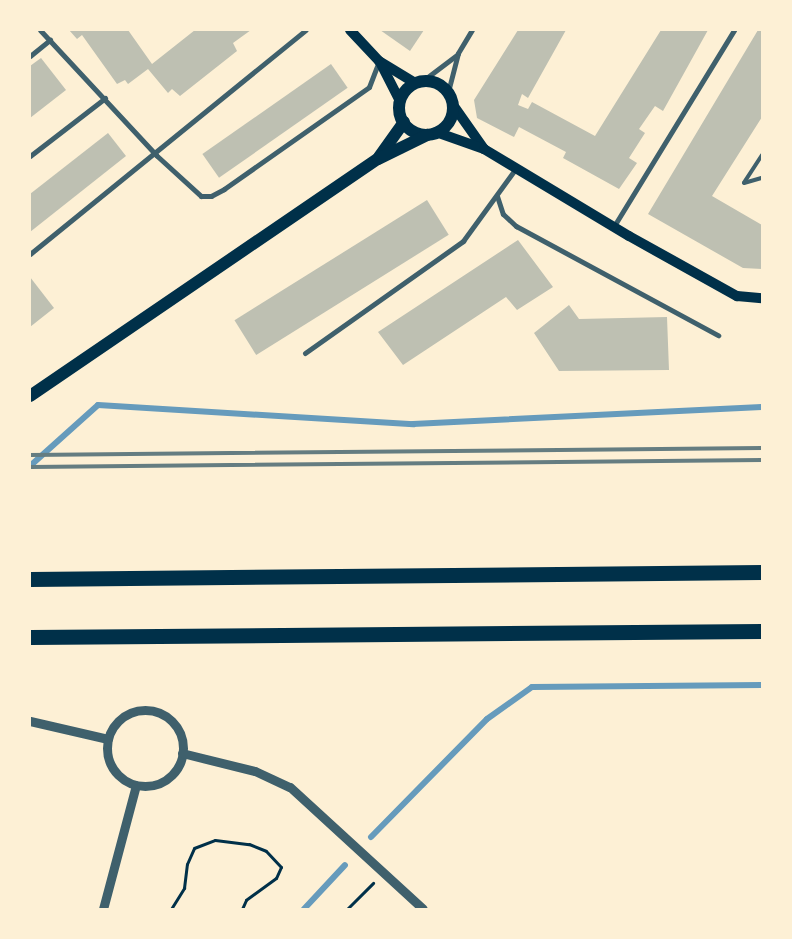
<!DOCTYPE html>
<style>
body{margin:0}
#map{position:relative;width:792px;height:939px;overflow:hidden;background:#fdf0d5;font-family:"Titillium Web",sans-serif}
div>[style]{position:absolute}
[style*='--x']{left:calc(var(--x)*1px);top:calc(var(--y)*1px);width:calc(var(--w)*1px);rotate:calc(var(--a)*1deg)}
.stream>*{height:6px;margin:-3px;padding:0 3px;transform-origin:3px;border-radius:3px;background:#669bbc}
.building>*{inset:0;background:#bec0b2;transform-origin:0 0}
.path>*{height:3px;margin:-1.5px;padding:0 1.5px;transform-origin:1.5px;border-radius:1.5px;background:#003049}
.service>*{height:4px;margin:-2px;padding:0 2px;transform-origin:2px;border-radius:2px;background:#3f606c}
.minor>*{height:5px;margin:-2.5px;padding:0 2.5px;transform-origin:2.5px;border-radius:2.5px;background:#3f606c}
.tertiary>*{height:9px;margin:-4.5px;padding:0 4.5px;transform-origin:4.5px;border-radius:4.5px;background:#3f606c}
.tertiary>.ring{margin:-4.5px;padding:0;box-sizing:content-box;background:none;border:9px solid #3f606c;border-radius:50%}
.secondary>*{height:10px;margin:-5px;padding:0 5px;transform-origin:5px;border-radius:5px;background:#003049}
.primary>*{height:12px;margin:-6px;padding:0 6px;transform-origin:6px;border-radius:6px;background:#003049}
.primary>.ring{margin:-6px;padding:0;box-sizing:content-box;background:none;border:12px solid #003049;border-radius:50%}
.motorway>*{height:15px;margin:-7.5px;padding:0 7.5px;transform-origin:7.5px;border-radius:7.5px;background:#003049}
.rail>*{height:4px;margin:-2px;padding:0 2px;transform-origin:2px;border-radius:2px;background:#657d81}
span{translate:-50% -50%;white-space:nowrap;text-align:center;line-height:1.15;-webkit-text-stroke:4px #fdf0d5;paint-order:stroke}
.frame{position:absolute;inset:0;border:31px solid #fdf0d5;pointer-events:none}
</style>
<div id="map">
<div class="stream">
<i style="--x:30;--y:466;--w:91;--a:-41.9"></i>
<i style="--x:98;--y:405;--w:316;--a:3.5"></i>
<i style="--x:413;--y:424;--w:349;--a:-2.8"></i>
<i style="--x:371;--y:837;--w:165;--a:-45.5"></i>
<i style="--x:487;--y:719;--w:55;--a:-35.4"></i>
<i style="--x:532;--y:687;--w:230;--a:-0.5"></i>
<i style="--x:304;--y:909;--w:60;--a:-47"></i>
</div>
<div class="building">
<i style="clip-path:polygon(69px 30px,128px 30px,152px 64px,195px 30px,251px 30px,233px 43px,237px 51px,180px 96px,172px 89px,168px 93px,148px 69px,128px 84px,125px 80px,117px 84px,82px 35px,77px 39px)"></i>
<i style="clip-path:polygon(380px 30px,424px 30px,410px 51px)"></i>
<i style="clip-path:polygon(518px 30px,566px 30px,528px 98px,522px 94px,518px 105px,528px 109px,532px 102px,595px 136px,661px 30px,708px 30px,663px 111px,655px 106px,639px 129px,645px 133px,629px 158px,637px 163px,619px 189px,563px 158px,566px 152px,519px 127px,514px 137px,477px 118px,474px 100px)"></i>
<i style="clip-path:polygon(758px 30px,762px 30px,762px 117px,712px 196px,762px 225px,762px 269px,743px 268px,648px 214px)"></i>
<i style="clip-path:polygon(41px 58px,66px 90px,30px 118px,30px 66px)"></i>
<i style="left:331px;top:64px;width:29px;height:157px;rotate:55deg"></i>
<i style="clip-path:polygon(108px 133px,126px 156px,30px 232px,30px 194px)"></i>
<i style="left:427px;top:200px;width:41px;height:227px;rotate:58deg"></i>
<i style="clip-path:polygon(518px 240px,553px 287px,517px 310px,506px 297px,403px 365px,378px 332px)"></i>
<i style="clip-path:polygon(30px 277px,54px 308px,30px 327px)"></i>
<i style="clip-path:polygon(569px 305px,579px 319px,667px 317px,669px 370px,559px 371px,534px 333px)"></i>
</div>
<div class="path">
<i style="--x:171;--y:909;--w:25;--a:-58"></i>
<i style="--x:184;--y:888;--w:24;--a:-83"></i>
<i style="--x:187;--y:864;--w:17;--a:-66"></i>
<i style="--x:194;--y:848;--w:22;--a:-21"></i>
<i style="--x:215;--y:840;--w:34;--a:7"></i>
<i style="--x:249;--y:844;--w:18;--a:22"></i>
<i style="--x:266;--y:851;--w:22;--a:47"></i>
<i style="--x:281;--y:867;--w:12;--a:114"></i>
<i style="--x:276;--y:878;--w:37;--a:144"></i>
<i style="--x:246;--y:900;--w:10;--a:114"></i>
<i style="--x:347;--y:909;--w:37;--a:-45"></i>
</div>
<div class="service">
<i style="--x:762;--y:155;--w:33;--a:123"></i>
<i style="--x:744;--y:183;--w:19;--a:-16"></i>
</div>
<div class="minor">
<i style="--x:40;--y:30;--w:171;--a:47.1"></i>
<i style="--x:156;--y:155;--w:61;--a:42.3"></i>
<i style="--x:201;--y:196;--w:10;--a:0"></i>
<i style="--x:211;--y:196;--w:15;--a:-28"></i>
<i style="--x:224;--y:189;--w:177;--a:-35.1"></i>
<i style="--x:369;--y:87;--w:28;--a:-69"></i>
<i style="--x:30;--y:56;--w:26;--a:-39"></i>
<i style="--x:421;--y:82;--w:46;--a:-37.1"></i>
<i style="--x:448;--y:92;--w:40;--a:-75.6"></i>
<i style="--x:458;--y:53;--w:27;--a:-59"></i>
<i style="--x:30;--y:156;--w:95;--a:-37.7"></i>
<i style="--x:497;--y:196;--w:19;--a:72"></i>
<i style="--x:503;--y:214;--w:18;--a:43"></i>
<i style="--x:516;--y:226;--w:230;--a:28.4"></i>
<i style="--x:614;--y:226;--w:230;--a:-58.5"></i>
<i style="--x:30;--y:254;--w:355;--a:-39.1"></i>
<i style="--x:305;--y:353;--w:194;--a:-35.3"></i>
<i style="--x:463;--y:241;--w:90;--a:-54"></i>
</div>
<div class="tertiary">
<i class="ring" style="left:107px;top:710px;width:67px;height:67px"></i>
<i style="--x:30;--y:721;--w:80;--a:13"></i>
<i style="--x:182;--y:753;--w:75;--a:13.9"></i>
<i style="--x:255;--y:771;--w:38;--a:25"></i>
<i style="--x:290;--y:787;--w:180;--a:42.5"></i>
<i style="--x:103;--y:909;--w:128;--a:-75.1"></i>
</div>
<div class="secondary">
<i style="--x:350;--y:30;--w:42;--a:46.9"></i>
<i style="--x:379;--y:61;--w:42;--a:31.4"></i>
<i style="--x:380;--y:62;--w:44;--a:62.9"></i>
<i style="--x:453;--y:105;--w:54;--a:54.8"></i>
<i style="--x:436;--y:132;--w:51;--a:19.5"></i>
<i style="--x:484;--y:149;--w:169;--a:31"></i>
<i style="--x:629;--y:236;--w:124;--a:29.1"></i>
<i style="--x:737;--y:296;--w:25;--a:5"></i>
</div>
<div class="primary">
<i class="ring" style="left:399px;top:81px;width:42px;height:42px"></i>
<i style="--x:379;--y:157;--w:43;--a:-54.5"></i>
<i style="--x:30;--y:396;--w:421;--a:-34.3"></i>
<i style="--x:378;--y:159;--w:55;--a:-26.1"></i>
</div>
<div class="motorway">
<i style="--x:30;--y:579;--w:732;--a:-0.55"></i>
<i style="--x:30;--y:637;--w:732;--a:-0.47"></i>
</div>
<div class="rail">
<i style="--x:30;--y:455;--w:732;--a:-0.55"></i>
<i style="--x:30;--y:467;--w:732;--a:-0.55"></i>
</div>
<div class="frame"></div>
</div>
